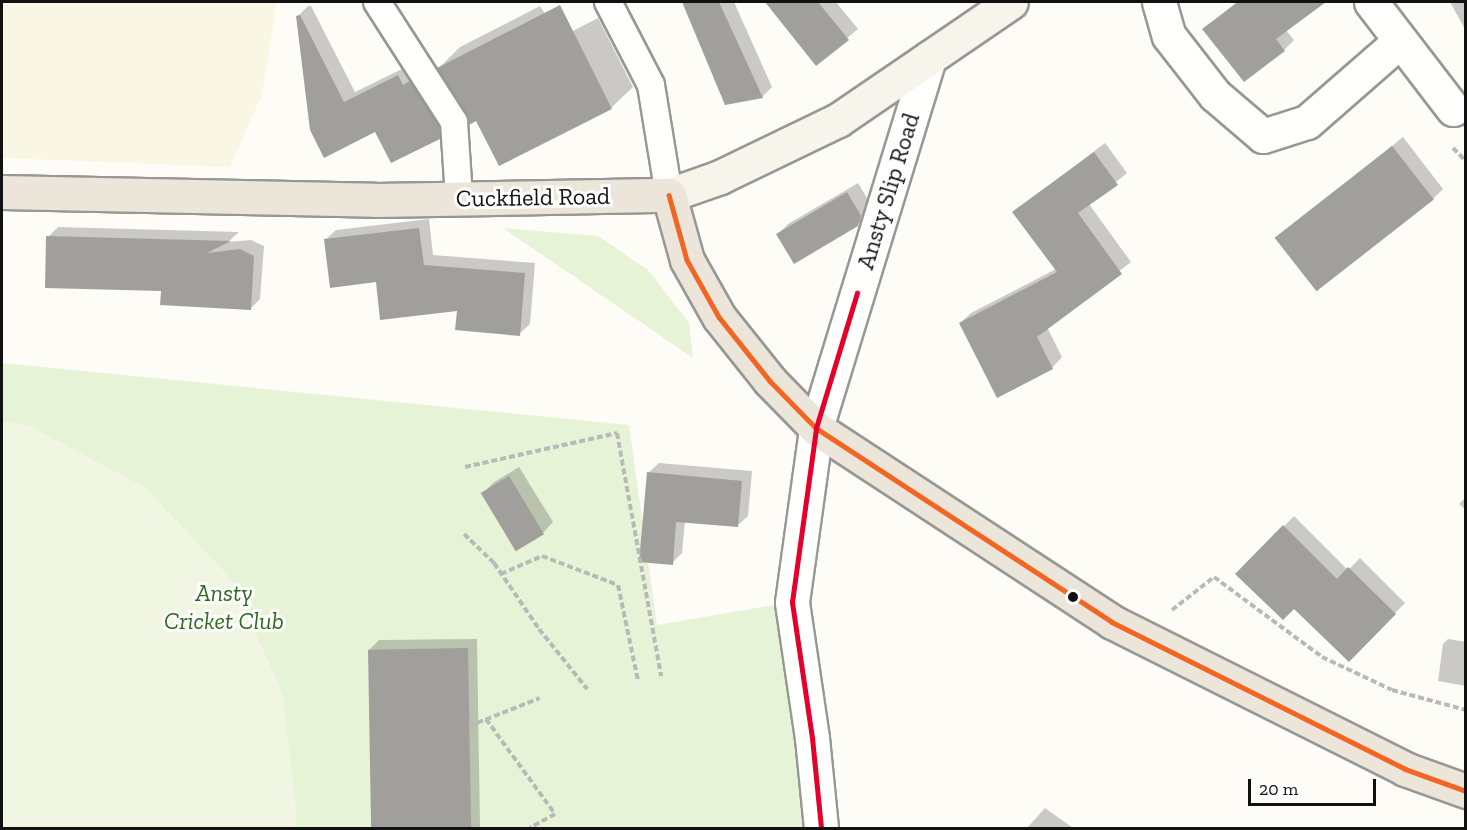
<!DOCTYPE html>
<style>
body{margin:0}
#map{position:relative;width:1467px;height:830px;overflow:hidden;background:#fdfcf7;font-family:"Zilla Slab",serif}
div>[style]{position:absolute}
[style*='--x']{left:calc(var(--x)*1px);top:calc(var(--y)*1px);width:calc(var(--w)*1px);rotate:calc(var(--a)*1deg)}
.farmland>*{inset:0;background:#f9f7e4}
.green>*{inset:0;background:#e7f3d7}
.pitch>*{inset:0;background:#f0f6e1}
.shadow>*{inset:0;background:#0003}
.building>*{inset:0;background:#a19f9c;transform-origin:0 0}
.path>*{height:4px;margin-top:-2px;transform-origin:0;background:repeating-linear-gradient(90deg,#b9b9b8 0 6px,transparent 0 9px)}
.roads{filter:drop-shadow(2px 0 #979795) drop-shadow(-2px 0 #979795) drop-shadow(0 2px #979795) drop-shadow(0 -2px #979795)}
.service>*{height:26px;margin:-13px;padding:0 13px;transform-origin:13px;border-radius:13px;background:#fffffe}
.minor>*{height:33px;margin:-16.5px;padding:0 16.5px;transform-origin:16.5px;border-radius:16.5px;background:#fffffe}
.secondary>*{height:33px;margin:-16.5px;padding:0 16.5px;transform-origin:16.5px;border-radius:16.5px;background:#f6f4eb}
.trunk>*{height:33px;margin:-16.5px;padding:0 16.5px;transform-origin:16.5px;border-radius:16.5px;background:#ece5da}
.bus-1>*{height:4.5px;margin:-2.25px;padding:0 2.25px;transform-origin:2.25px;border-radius:2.25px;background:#f26522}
.bus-2>*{height:4.5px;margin:-2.25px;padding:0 2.25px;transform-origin:2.25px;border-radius:2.25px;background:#e4002b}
.dots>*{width:16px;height:16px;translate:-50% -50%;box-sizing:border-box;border:3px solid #fff;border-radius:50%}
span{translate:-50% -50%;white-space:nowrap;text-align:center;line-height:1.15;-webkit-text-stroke:6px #fff;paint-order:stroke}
.street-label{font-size:24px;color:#111}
.park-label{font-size:24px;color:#2f6b1f;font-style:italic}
.frame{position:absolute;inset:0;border:3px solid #111;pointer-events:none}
.scale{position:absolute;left:1248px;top:779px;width:128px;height:27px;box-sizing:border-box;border:3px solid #111;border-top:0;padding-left:8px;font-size:18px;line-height:21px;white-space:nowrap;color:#111;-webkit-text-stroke:4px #fff;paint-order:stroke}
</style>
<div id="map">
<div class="farmland">
<i style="clip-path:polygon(2px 2px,277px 2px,262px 95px,230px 167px,2px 158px)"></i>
</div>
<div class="green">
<i style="clip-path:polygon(503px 228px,598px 236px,648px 270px,689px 323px,693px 358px)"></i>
<i style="clip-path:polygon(2px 363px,629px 425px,657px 625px,792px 602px,821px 828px,2px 828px)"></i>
</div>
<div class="pitch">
<i style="clip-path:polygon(2px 421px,30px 426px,146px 488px,232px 580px,283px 695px,297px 819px,295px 828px,2px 828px)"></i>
</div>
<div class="shadow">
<i style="clip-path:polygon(684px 2px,734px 2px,772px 87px,762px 97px,726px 103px)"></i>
<i style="clip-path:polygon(767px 2px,836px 2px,858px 29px,816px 64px)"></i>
<i style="clip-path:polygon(1237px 2px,1323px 2px,1286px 30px,1294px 40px,1284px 50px,1204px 29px)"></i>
<i style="clip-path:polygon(1450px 2px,1466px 2px,1466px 31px)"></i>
<i style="clip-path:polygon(308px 6px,311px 6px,355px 92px,408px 66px,450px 127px,439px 138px,376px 130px,325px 156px,297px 17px)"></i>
<i style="clip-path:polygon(540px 6px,561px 37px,598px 18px,633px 87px,611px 108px,499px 164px,477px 119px,468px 113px,439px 68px,460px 47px)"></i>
<i style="clip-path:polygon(1403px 137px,1443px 189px,1433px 199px,1277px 239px)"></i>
<i style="clip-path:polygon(1105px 143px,1127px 173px,1089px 204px,1131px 262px,1047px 327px,1062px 357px,1052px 368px,960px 323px,971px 313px,1056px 269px,1014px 212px)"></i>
<i style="clip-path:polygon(858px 183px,871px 205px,868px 214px,857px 225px,778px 234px,788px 224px)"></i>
<i style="clip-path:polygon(429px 219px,433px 255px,535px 263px,530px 324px,519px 334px,378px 280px,325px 240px,336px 230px)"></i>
<i style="clip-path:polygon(58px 227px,239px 232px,228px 242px,251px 240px,264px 246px,260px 299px,250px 309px,163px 290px,48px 237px)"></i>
<i style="clip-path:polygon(659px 463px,752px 471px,748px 516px,737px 526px,685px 521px,682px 553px,672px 563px,648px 473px)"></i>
<i style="clip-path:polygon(519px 467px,553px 522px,543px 533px,483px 493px,493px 483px)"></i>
<i style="clip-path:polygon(1466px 497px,1466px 510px,1459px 504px)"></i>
<i style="clip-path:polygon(1294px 516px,1348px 570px,1360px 558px,1405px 603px,1349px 660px,1294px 607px,1237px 574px)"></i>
<i style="clip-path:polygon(477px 639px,480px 828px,372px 828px,369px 650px,379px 640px)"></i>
<i style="clip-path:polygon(1448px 639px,1466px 642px,1466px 686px,1438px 681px,1443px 644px)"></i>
<i style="clip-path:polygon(1045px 808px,1073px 828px,1027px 828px)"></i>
</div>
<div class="building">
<i style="clip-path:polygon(682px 2px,719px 2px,763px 98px,725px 105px)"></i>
<i style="clip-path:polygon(765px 2px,818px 2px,849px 40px,816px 66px)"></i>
<i style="clip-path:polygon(1238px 2px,1326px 2px,1276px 39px,1285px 51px,1244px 82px,1202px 29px)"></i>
<i style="clip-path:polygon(560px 5px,612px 109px,499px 166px,476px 121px,469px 125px,467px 114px,437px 68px)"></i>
<i style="clip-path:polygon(300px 15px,344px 102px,398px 75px,403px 85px,410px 81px,439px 127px,440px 139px,391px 163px,375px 132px,324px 158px,310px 130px,296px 16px)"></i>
<i style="left:1392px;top:146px;width:68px;height:149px;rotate:52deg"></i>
<i style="clip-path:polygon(1094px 152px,1118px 185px,1078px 213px,1122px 274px,1037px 337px,1053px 369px,997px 398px,959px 323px,1057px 272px,1012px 212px)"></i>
<i style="clip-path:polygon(847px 192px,861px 216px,858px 226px,794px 264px,776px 234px)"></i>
<i style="clip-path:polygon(419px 228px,424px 265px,525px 273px,520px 336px,455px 330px,457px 311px,380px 320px,376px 282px,330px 288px,324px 239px)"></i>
<i style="clip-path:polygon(46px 236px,231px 241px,207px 253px,240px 249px,254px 256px,251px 310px,160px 305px,161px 291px,45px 288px)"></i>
<i style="clip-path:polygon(647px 472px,742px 481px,738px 527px,676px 522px,673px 565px,639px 562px)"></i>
<i style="left:509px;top:476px;width:68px;height:33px;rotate:59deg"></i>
<i style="clip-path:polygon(1283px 525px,1337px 579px,1348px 567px,1396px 614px,1349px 662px,1294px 609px,1283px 620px,1235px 574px)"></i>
<i style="left:468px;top:648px;width:180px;height:100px;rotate:89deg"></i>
</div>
<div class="path">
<i style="--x:1453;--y:148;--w:18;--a:45"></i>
<i style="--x:465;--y:467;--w:156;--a:-12.6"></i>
<i style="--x:617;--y:433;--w:247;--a:79.7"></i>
<i style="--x:464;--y:534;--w:42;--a:44"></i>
<i style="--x:494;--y:563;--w:80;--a:55.7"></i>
<i style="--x:539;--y:629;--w:77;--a:51.3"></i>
<i style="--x:501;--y:574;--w:45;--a:-23.7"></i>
<i style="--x:542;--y:556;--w:81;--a:20.9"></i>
<i style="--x:618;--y:585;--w:98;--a:78.2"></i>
<i style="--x:1172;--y:610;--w:53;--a:-38.2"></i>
<i style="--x:1214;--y:577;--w:134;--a:36.5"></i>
<i style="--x:1322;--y:657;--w:77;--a:25.2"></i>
<i style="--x:1392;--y:690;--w:77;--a:15.1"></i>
<i style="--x:486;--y:719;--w:117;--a:54"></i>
<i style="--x:555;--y:814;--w:29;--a:151"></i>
<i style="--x:469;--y:726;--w:76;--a:-21.5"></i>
</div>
<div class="roads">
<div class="service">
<i style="--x:377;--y:2;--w:143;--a:57.3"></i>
<i style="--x:454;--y:122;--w:76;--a:86.2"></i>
<i style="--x:608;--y:2;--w:93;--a:62.6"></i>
<i style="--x:651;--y:85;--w:111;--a:80.7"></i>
</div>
<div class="minor">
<i style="--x:1159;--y:2;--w:35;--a:74"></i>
<i style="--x:1169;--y:36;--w:75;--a:52.1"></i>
<i style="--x:1215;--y:95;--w:63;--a:40.5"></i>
<i style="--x:1263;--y:136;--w:46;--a:-17.7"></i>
<i style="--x:1307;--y:122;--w:123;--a:-41.1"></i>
<i style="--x:1371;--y:2;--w:135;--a:52.5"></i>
<i style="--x:821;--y:828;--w:90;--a:-95.7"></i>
<i style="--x:812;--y:738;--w:137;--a:-98.4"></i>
<i style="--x:792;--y:602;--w:176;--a:-82.1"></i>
<i style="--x:816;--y:428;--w:387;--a:-73"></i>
</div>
<div class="secondary">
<i style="--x:669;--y:195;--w:54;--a:-19.4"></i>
<i style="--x:720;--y:177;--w:131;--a:-25.8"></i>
<i style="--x:838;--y:120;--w:209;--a:-34.3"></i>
</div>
<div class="trunk">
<i style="--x:2;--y:192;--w:373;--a:1.2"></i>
<i style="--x:375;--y:200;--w:294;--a:-1"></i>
<i style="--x:669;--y:195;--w:67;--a:74.5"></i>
<i style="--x:687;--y:260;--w:65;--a:60.7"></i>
<i style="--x:719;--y:317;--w:82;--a:51.4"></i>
<i style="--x:770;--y:381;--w:66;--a:45.6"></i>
<i style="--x:816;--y:428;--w:354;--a:33.2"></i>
<i style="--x:1112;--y:622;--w:328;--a:26.6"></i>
<i style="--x:1405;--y:769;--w:65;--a:19.8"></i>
</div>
</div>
<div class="bus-1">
<i style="--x:669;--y:195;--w:67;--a:74.5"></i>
<i style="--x:687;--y:260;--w:65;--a:60.7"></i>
<i style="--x:719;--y:317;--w:82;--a:51.4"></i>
<i style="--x:770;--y:381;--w:66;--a:45.6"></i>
<i style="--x:816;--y:428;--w:354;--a:33.2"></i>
<i style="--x:1112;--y:622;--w:328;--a:26.6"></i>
<i style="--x:1405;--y:769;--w:65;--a:19.8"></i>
</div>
<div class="bus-2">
<i style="--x:821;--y:828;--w:90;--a:-95.7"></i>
<i style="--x:812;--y:738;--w:137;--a:-98.4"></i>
<i style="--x:792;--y:602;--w:176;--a:-82.1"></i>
<i style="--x:816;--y:428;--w:141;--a:-73.1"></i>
</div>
<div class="dots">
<i style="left:1073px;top:597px;background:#111"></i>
</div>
<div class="street-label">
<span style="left:888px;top:191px;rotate:-73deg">Ansty Slip Road</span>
<span style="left:533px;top:197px;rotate:-1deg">Cuckfield Road</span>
</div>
<div class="park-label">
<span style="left:224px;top:607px">Ansty<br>Cricket Club</span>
</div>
<div class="frame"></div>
<div class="scale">20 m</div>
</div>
